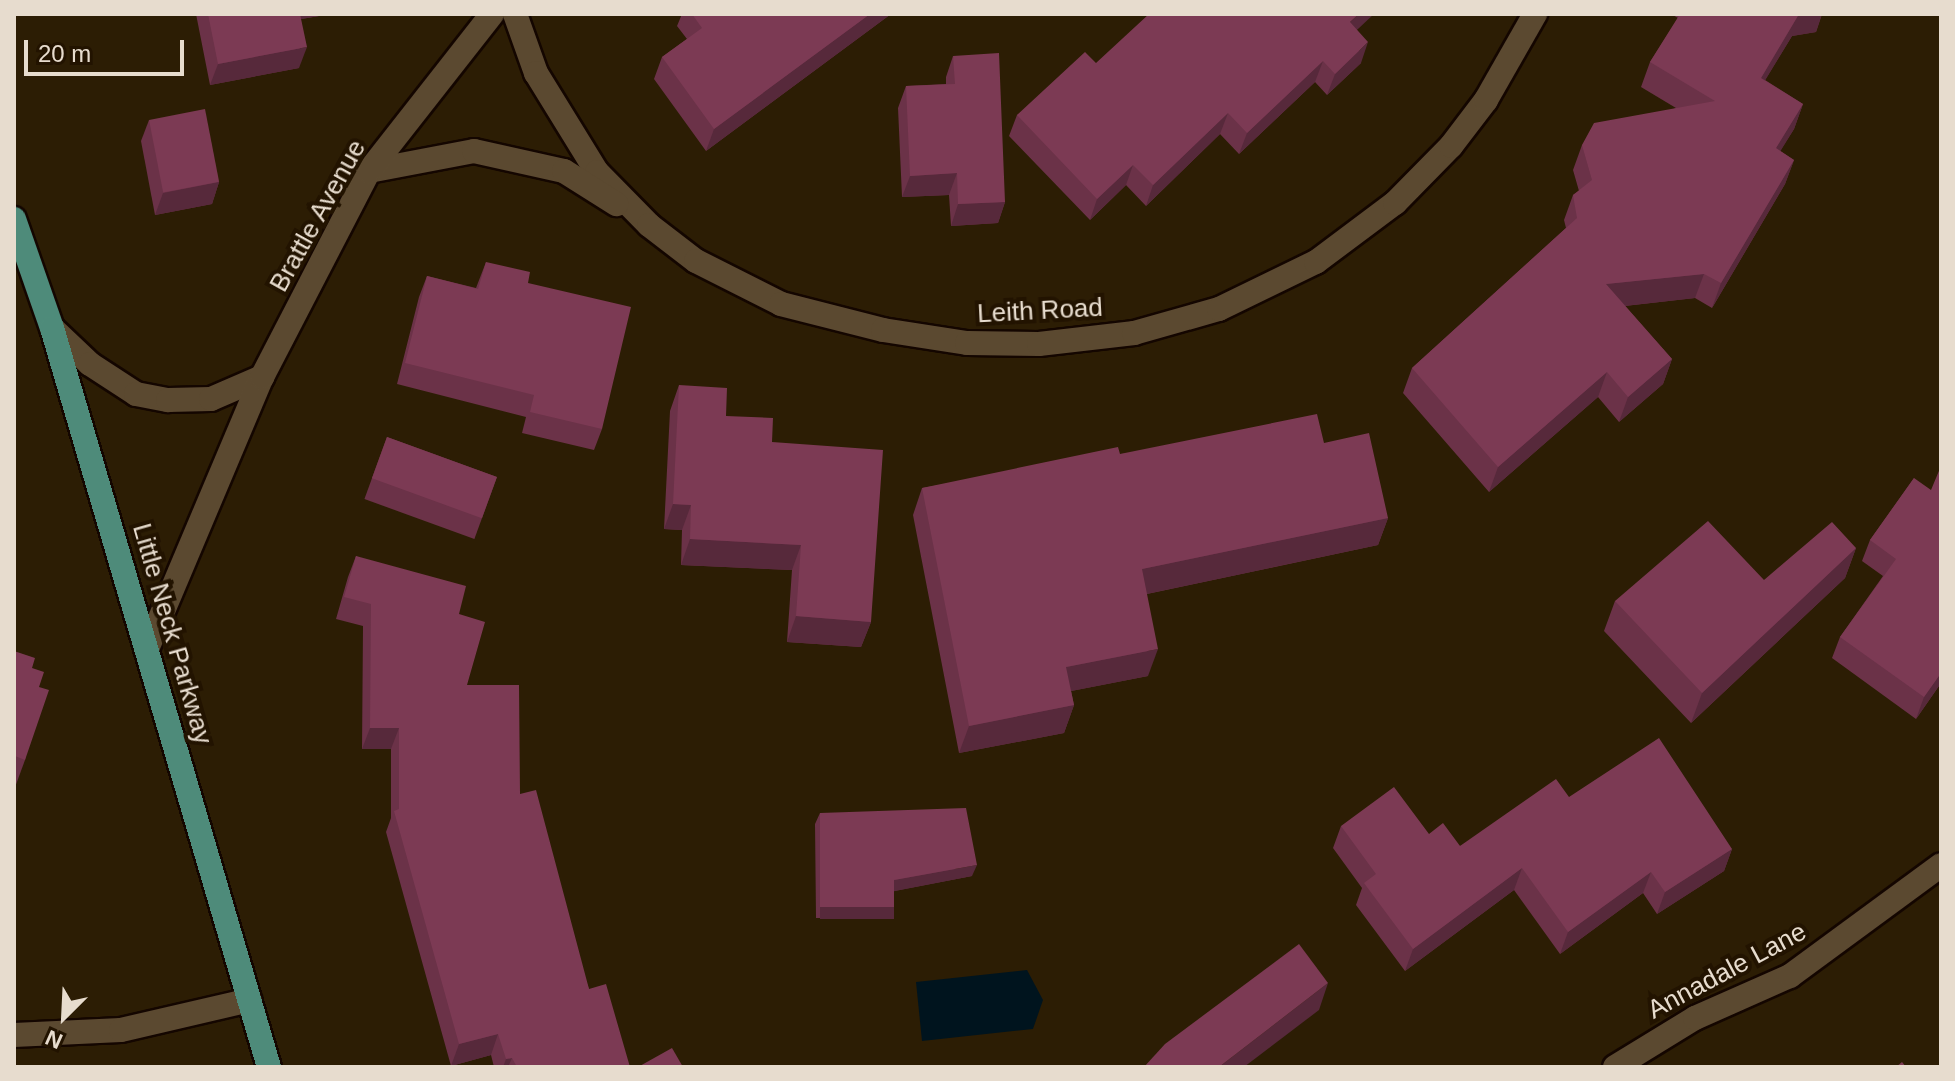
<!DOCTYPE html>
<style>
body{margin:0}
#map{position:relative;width:1955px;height:1081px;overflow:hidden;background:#2c1d04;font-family:Arial,sans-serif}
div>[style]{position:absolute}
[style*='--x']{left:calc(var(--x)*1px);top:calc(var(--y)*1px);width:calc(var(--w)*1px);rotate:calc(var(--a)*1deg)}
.water>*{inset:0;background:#00141e}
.roads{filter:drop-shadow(2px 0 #140600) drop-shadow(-2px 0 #140600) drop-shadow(0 2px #140600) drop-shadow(0 -2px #140600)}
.minor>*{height:24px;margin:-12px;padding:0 12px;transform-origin:12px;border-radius:12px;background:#5b4930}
.major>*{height:24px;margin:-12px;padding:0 12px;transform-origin:12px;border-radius:12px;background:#4e8b7a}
.wall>*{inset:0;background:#6b3248;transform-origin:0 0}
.shaded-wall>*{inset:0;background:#57293b;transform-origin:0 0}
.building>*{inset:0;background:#7c3a54;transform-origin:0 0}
span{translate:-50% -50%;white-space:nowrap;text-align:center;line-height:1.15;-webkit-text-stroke:8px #221300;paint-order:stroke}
.street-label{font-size:26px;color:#e7dcce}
.frame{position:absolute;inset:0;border:16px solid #e7dcce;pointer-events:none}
.north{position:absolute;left:24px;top:977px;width:80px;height:80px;-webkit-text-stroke:6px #221300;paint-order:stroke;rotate:204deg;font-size:22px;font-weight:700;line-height:32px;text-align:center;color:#e7dcce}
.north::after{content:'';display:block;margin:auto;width:28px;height:36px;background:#e7dcce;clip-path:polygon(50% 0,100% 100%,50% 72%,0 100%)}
.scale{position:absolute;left:24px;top:40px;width:160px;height:36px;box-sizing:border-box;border:4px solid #e7dcce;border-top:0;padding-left:10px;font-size:24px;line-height:28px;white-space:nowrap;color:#e7dcce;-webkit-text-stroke:6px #221300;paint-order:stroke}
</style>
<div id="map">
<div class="water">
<i style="clip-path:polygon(1027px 970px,1043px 1000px,1033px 1029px,922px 1041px,916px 982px)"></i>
</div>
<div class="roads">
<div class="minor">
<i style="--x:515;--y:14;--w:63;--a:70.4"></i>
<i style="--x:536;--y:73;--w:116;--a:58.4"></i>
<i style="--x:597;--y:172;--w:74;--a:45.5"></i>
<i style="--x:649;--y:225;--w:59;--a:37.5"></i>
<i style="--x:696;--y:261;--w:95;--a:26.8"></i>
<i style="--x:781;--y:304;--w:105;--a:14.3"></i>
<i style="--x:883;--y:330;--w:85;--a:8.8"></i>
<i style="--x:967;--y:343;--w:72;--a:0.8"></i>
<i style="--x:1039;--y:344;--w:96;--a:-6.6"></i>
<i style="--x:1134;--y:333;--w:88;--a:-15.8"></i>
<i style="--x:1219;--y:309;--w:108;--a:-25.9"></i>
<i style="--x:1316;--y:262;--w:99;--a:-36.8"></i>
<i style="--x:1395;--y:203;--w:80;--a:-45.5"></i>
<i style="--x:1451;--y:146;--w:58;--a:-52.7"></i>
<i style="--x:1486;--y:100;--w:99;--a:-60.3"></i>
<i style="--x:369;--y:171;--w:107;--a:-10.8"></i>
<i style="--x:474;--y:151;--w:92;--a:12.5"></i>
<i style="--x:564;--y:171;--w:62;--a:32.4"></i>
<i style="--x:52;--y:328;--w:52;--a:43.5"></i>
<i style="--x:90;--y:364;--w:55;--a:33.1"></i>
<i style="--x:136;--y:394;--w:33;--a:11"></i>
<i style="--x:168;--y:400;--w:43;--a:-1.3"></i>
<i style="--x:211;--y:399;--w:56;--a:-23.3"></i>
<i style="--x:147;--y:649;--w:295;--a:-67.1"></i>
<i style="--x:262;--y:377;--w:232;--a:-62.6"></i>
<i style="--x:369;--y:171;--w:199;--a:-51.9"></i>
<i style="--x:14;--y:1035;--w:107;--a:-2.7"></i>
<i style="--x:121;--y:1030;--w:132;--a:-13.1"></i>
<i style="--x:1615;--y:1067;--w:94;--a:-31.5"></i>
<i style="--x:1695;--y:1018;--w:104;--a:-23.9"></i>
<i style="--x:1790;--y:976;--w:187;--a:-36.3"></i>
</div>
<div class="major">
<i style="--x:14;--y:219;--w:115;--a:70.8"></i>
<i style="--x:52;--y:328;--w:770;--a:73.64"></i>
</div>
</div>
<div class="wall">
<i style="clip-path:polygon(196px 14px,320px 14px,319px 16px,301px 19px,299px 68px,210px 85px)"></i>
<i style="clip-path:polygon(682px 14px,891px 14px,706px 151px,654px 79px,662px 57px,687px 39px,677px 26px)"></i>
<i style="clip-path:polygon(1671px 14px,1822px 14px,1816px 32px,1792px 36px,1765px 80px,1803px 104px,1794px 129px,1780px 151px,1794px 160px,1785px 184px,1712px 308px,1695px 298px,1625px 306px,1672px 359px,1663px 384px,1619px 422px,1598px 397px,1489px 492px,1403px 393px,1412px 368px,1566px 228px,1564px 220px,1573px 195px,1579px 191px,1573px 170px,1582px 145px,1676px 108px,1641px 87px,1650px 62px,1678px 18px)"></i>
<i style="clip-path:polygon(1357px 30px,1361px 63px,1327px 95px,1315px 82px,1239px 154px,1220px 134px,1146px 206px,1126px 185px,1090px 220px,1009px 136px,1017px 115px,1096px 63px)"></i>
<i style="clip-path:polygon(953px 56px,1005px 202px,998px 223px,951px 226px,949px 195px,902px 197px,898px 108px,906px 86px,946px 84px,946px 77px)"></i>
<i style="clip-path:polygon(149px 120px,219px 182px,212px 204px,155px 215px,141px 141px)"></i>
<i style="clip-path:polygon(486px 262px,602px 429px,594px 450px,522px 433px,526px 417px,397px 384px,419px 297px,427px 276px,476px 288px)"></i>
<i style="clip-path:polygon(679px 385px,726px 416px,772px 442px,871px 622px,861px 647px,787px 642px,792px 570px,681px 565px,682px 530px,664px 529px,670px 411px)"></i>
<i style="left:387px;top:437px;width:117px;height:66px;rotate:20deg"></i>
<i style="clip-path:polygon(1324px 443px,1388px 518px,1378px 545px,1147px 594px,1148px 676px,1071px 691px,1074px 705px,1064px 733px,959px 753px,913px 515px,922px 488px,1120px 454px)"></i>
<i style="clip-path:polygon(1914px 478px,1941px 683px,1916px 719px,1832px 658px,1840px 637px,1883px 576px,1862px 561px,1870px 540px)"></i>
<i style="clip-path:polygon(1856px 548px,1845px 578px,1691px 723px,1604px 631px,1615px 601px,1764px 580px)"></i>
<i style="clip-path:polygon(356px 556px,459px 614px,467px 685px,520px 794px,589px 989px,630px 1067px,494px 1067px,491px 1055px,451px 1066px,386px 832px,391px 818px,391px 749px,362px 749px,363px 626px,336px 619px,348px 577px)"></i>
<i style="clip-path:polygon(14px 651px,32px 668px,39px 687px,25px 760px,14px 790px)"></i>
<i style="clip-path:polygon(1569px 797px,1732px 849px,1724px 871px,1657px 914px,1643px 893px,1560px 954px,1514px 890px,1405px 971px,1356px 905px,1362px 888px,1333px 848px,1341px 826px,1429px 834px,1460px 846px)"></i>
<i style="clip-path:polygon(820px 813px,972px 876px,894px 891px,890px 918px,816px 918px,815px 824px)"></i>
</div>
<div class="shaded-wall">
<i style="clip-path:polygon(293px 14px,320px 14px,319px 16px,290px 21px)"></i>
<i style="clip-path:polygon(870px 14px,891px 14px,706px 151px,714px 129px)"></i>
<i style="clip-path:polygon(1359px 14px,1374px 14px,1343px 43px,1350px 22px)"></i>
<i style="clip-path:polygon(1799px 14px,1822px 14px,1816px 32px,1792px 36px,1752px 102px,1761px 78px)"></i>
<i style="clip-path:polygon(1368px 42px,1361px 63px,1327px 95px,1335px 74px)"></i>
<i style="clip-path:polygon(307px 47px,299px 68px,210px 85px,218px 64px)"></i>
<i style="clip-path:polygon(1323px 61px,1315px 82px,1239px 154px,1247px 133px)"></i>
<i style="clip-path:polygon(1803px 104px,1794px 129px,1767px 173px,1776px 148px)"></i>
<i style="clip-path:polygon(1228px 113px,1220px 134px,1146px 206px,1153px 185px)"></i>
<i style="clip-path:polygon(1794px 160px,1785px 184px,1712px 308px,1721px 283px)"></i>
<i style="clip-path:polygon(1133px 165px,1126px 185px,1090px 220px,1097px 199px)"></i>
<i style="clip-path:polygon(957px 173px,949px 195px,902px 197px,910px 176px)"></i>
<i style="clip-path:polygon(219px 182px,212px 204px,155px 215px,163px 193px)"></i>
<i style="clip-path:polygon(1005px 202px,998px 223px,951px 226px,958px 204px)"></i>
<i style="clip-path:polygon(1704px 274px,1695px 298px,1597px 309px,1606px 284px)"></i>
<i style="clip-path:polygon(1672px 359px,1663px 384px,1619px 422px,1628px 397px)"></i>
<i style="clip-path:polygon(1607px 372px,1598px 397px,1489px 492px,1498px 467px)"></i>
<i style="clip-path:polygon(673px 504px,691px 505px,682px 530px,664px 529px)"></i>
<i style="clip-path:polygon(1388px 518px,1378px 545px,1132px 597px,1142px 569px)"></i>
<i style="clip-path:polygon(690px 539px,801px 545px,792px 570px,681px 565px)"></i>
<i style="clip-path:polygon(1856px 548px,1845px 578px,1691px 723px,1702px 693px)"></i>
<i style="clip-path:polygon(796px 616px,871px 622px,861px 647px,787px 642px)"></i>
<i style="clip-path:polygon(1158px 649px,1148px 676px,1056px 694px,1066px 667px)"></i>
<i style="clip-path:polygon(1941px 673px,1941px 683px,1916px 719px,1924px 697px)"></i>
<i style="clip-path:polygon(1074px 705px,1064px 733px,959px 753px,969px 726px)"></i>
<i style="clip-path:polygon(370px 728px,399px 728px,391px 749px,362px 749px)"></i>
<i style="clip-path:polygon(1732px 849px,1724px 871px,1657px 914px,1665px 892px)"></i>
<i style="clip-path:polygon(977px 865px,972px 876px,890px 892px,894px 880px)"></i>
<i style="clip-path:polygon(1522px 868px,1514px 890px,1405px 971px,1413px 949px)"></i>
<i style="clip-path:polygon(1651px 872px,1643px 893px,1560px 954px,1568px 932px)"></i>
<i style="left:820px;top:907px;width:74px;height:12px"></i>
<i style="clip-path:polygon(1328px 983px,1319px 1010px,1244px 1067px,1219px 1067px)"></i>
<i style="clip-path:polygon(498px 1034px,491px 1055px,451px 1066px,459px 1044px)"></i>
<i style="clip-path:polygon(512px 1058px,508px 1067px,503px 1067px,506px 1059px)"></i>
</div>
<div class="building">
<i style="clip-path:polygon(208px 14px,300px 14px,307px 47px,218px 64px)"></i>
<i style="clip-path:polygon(692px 14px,870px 14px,714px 129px,662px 57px,702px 28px)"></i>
<i style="clip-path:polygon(1149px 14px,1359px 14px,1350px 22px,1368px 42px,1335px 74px,1323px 61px,1247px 133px,1228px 113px,1153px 185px,1133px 165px,1097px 199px,1017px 115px,1085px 52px,1096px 63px)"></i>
<i style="clip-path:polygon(1680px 14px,1799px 14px,1761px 78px,1803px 104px,1776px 148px,1794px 160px,1721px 283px,1704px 274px,1606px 284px,1672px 359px,1628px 397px,1607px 372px,1498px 467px,1412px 368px,1577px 218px,1573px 195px,1592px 180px,1582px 145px,1594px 123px,1715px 101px,1650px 62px)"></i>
<i style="clip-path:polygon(999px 53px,1005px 202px,958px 204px,957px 173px,910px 176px,906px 86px,955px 84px,953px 56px)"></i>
<i style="left:205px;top:109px;width:74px;height:57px;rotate:79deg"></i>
<i style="clip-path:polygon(486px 262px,530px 272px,528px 283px,631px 307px,602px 429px,530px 412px,534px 395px,405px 363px,427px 276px,478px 289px)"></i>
<i style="clip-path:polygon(679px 385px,727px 388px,726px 416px,773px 418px,772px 442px,883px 450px,871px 622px,796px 616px,801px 545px,690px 539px,691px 505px,673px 504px)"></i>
<i style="clip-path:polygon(1317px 414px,1324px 443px,1369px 433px,1388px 518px,1142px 569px,1158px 649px,1066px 667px,1074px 705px,969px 726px,922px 488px,1118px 447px,1120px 454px)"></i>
<i style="left:387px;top:437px;width:117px;height:44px;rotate:20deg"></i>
<i style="clip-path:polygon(1941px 466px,1941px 673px,1924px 697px,1840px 637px,1896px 559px,1870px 540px,1914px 478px,1931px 490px)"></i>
<i style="clip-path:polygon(1708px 521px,1764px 580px,1832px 522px,1856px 548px,1702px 693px,1615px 601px)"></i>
<i style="clip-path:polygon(356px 556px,466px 586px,459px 614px,485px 622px,467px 685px,519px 685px,520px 794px,536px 790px,589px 989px,606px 984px,630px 1067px,517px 1067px,512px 1058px,506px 1059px,498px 1034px,459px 1044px,394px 811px,399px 809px,399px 728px,370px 728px,371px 604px,344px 597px)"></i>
<i style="clip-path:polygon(14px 651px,35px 658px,32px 668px,44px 672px,39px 687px,49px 690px,25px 760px,15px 756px,14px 758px)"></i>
<i style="clip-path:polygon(1659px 738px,1732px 849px,1665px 892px,1651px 872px,1568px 932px,1522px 868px,1413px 949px,1364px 883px,1376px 874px,1341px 826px,1394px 787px,1429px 834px,1443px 823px,1460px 846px,1556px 779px,1569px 797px)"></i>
<i style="clip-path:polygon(966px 808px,977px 865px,894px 880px,894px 907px,820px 907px,820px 813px)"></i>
<i style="clip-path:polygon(1299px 944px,1328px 983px,1219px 1067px,1144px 1067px,1165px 1044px)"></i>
<i style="clip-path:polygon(672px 1048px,683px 1067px,638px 1067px)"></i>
<i style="clip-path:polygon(1902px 1062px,1906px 1067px,1896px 1067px)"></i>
</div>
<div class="street-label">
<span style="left:318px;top:216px;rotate:-61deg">Brattle Avenue</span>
<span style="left:1040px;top:311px;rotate:-3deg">Leith Road</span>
<span style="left:172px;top:634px;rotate:74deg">Little Neck Parkway</span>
<span style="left:1727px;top:971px;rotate:-28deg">Annadale Lane</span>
</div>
<div class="frame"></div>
<div class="north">N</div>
<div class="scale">20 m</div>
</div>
